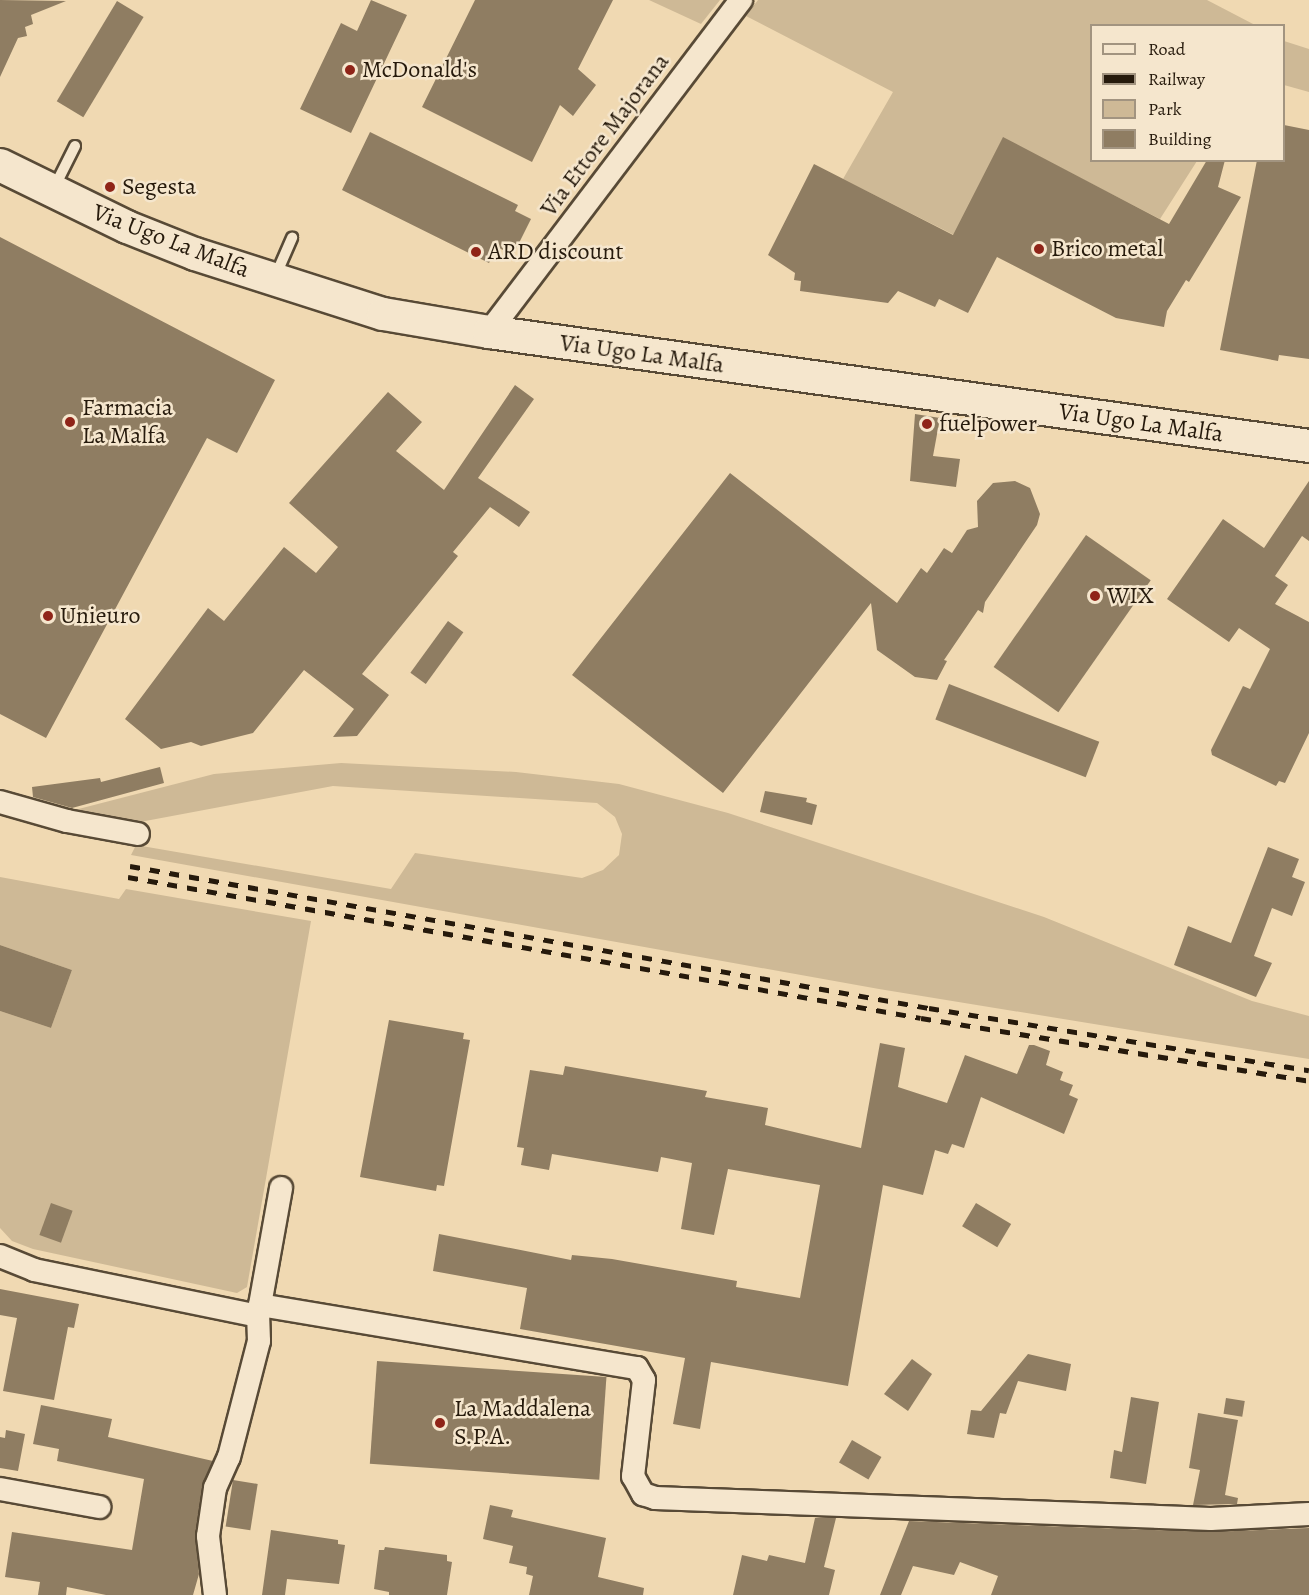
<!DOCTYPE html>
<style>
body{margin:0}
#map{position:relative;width:1309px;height:1595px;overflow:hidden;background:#f0d9b2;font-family:Alegreya,serif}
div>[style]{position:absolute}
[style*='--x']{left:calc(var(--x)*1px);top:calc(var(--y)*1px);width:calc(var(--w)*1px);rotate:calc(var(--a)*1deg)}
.green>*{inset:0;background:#ceb996}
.building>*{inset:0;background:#8f7d62;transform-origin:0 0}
.roads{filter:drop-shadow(2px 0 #584a36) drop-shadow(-2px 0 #584a36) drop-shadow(0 2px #584a36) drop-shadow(0 -2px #584a36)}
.lane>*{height:10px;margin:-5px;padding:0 5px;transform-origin:5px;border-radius:5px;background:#f5e6cd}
.street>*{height:22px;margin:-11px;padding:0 11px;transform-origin:11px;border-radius:11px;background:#f5e6cd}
.secondary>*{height:32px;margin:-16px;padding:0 16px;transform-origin:16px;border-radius:16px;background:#f5e6cd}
.rail>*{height:4.5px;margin-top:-2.25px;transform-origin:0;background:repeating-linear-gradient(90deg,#261a0c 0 10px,transparent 0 20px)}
.dots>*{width:16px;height:16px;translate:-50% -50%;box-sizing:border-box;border:3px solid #f5e6cd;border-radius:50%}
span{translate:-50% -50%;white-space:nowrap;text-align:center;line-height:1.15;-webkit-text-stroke:5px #f5e6cd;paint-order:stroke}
.poi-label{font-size:24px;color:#261a0c}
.left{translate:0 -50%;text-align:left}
.street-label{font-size:24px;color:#261a0c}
.legend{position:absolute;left:1090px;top:24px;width:195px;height:138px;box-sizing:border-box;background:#f5e6cd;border:2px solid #a29480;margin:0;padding:8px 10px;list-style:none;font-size:18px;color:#261a0c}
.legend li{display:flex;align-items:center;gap:12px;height:30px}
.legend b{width:30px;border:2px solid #a29480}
</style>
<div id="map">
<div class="green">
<i style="clip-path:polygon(649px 0,720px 0,701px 24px)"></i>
<i style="clip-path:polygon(758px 0,1207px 0,1255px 25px,1092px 26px,1092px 160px,1197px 161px,1160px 219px,1003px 138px,954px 235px,843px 179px,893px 92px,746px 16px)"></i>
<i style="clip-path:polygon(1284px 41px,1309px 49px,1309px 92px,1284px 85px)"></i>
<i style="clip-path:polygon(341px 763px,516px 772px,619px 784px,728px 813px,1044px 917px,1252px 1001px,1309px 1016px,1309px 1059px,879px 989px,131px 855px,136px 845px,391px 889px,415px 853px,582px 878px,603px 870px,619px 855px,622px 834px,615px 817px,597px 803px,333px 786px,140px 822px,63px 813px,214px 774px)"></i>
<i style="clip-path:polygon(0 877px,119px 899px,126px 889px,311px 921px,247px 1287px,237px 1293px,33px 1249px,12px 1241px,0 1228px,0 1011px,51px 1028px,72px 970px,0 945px)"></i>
</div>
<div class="building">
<i style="clip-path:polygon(0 0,66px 1px,31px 15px,33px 24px,25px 27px,27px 36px,18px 38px,0 77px)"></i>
<i style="clip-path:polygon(371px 0,407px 15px,351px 133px,300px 109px,341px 23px,357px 31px)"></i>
<i style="clip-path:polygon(475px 0,613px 0,578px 69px,596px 85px,573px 116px,560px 105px,532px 162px,422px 107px)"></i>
<i style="left:117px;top:1px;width:31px;height:117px;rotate:31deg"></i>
<i style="clip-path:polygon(1284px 125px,1309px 130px,1309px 359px,1279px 355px,1278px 361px,1220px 350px,1257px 160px,1284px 160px)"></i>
<i style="clip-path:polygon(370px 132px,518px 205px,515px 211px,531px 219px,513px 255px,497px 247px,489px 263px,342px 190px)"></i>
<i style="clip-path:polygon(1003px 137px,1169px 224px,1207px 160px,1225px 160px,1218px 187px,1241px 197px,1189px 282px,1186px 280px,1167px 311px,1164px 327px,1116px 318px,997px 257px,968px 313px,939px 299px,935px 307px,898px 291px,888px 303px,800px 291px,801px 281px,794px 280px,795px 273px,768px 255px,814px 164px,953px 235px)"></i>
<i style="clip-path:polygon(0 237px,275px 380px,237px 453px,207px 438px,46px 738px,0 714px)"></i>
<i style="clip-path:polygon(515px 385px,534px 399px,478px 478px,530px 512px,519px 527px,490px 507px,453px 552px,458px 556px,362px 674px,389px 695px,357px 736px,333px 737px,354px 709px,304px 670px,253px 733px,201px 746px,191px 742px,161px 749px,125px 719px,208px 608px,224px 621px,284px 547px,316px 573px,338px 547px,289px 503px,388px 392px,422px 422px,396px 451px,444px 490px)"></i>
<i style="clip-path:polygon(915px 414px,940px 418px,933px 456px,960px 459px,956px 487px,910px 481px)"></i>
<i style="clip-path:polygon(730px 473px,897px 603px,921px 568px,927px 573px,944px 548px,952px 553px,967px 530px,978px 527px,977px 501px,993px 483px,1015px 481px,1030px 488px,1040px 514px,1037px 525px,985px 602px,983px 613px,978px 610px,944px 660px,947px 661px,937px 680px,915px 677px,877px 650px,871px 603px,723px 793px,572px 675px)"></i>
<i style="clip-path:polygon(1309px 481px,1309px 541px,1302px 536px,1275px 576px,1288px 585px,1275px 604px,1309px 622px,1309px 733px,1285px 783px,1279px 781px,1276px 786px,1212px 755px,1211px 750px,1243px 686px,1250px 689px,1270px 649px,1239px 628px,1229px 642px,1167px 599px,1223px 519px,1264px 548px)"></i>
<i style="left:1086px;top:535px;width:79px;height:161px;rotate:35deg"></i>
<i style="left:448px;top:621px;width:19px;height:64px;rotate:36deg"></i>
<i style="left:949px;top:684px;width:161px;height:38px;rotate:21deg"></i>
<i style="clip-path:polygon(160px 767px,164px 783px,72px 808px,33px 797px,32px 787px,100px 778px,101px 782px)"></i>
<i style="clip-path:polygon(765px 791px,807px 798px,806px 802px,817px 805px,812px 825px,760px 812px)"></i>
<i style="clip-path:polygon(1268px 847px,1299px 859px,1292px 877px,1305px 882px,1292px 916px,1272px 908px,1254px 956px,1272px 963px,1256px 997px,1174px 965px,1188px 926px,1231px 943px)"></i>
<i style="clip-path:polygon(0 945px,72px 970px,51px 1028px,0 1011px)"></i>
<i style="clip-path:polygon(389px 1020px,464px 1033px,463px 1039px,470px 1040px,444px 1186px,437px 1185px,436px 1191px,360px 1177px)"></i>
<i style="clip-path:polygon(880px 1043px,905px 1048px,898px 1087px,947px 1103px,965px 1055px,1017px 1074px,1029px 1045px,1034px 1045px,1050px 1051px,1046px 1065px,1063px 1072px,1060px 1080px,1073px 1085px,1069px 1095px,1078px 1099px,1064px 1134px,981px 1097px,964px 1148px,952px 1144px,948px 1154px,935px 1150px,923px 1195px,883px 1185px,848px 1386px,711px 1362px,700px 1429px,673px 1424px,685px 1358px,520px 1329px,527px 1288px,433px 1271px,439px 1234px,571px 1260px,572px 1255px,612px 1259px,737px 1281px,736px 1287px,800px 1298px,820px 1185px,728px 1169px,714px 1235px,681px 1229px,692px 1163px,661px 1157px,658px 1172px,552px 1154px,549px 1170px,521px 1165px,524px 1148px,517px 1147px,530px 1070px,563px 1075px,565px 1066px,707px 1091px,705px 1097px,768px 1108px,765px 1125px,861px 1148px)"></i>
<i style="left:51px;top:1203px;width:23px;height:34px;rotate:20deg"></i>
<i style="left:976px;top:1203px;width:41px;height:27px;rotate:31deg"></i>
<i style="clip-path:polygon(0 1289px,79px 1304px,74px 1328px,68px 1327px,54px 1400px,3px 1391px,17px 1318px,0 1315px)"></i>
<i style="clip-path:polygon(1028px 1354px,1071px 1364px,1066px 1391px,1018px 1381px,1006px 1414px,1000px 1413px,994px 1438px,967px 1434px,971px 1410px,981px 1411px)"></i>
<i style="clip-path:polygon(912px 1359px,932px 1374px,908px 1411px,884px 1394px)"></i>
<i style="left:377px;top:1361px;width:230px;height:103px;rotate:4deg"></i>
<i style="clip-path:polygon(1131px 1397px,1159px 1402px,1146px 1484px,1110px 1478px,1114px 1450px,1122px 1452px)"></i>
<i style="left:1226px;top:1398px;width:19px;height:16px;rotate:9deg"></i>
<i style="clip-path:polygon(41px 1405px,112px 1419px,108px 1437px,213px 1461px,202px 1486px,195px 1534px,199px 1574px,193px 1595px,106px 1595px,67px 1587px,66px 1595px,38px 1595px,40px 1582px,5px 1577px,12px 1532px,132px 1550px,144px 1479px,57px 1461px,59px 1449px,33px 1444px)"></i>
<i style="clip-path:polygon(1198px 1413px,1238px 1420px,1225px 1495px,1238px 1498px,1237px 1504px,1193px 1505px,1200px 1470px,1189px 1468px)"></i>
<i style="clip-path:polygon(6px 1430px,25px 1434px,18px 1471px,0 1468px,0 1437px,5px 1438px)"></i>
<i style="left:852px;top:1440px;width:34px;height:26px;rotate:30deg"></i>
<i style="left:233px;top:1480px;width:25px;height:47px;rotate:9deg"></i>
<i style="clip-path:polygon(490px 1505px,513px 1510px,511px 1517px,606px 1538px,598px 1577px,644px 1588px,643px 1595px,529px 1595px,533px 1576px,526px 1574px,527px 1567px,509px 1563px,513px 1546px,483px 1539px)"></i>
<i style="clip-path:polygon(815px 1518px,836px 1518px,824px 1567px,835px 1570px,829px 1595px,733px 1595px,742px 1555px,767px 1561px,769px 1555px,805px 1563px)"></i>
<i style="clip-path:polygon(909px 1521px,1210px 1532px,1309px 1528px,1309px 1595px,991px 1595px,998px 1576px,960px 1562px,954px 1575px,913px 1566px,901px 1595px,880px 1595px)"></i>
<i style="clip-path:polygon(271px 1530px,338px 1540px,338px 1544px,345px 1545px,339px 1584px,287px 1579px,285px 1595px,262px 1595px)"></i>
<i style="clip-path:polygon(385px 1547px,447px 1555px,447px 1561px,452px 1562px,447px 1595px,389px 1595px,389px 1592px,374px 1589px,379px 1550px,384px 1550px)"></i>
</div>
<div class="roads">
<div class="lane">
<i style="--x:54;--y:188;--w:47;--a:-63.4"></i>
<i style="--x:275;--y:277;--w:43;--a:-66.4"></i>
</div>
<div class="street">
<i style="--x:489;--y:332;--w:417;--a:-52.8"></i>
<i style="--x:0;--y:802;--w:70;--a:15.8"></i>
<i style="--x:67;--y:821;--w:72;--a:10.4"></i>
<i style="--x:0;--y:1256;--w:37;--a:22"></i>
<i style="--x:34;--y:1270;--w:229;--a:11.6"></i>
<i style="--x:258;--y:1316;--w:130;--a:-79.8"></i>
<i style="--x:260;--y:1305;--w:382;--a:9.5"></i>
<i style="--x:637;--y:1368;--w:14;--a:60"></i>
<i style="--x:644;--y:1380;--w:97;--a:96.5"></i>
<i style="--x:633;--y:1476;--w:21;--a:61"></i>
<i style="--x:643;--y:1494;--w:13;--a:18"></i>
<i style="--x:655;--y:1498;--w:556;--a:2.16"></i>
<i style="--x:1211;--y:1519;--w:98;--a:-2.9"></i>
<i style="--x:0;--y:1489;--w:101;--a:10.3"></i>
<i style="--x:215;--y:1595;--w:59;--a:-96.8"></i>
<i style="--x:208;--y:1536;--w:49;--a:-81.7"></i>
<i style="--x:215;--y:1488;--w:34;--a:-66"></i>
<i style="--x:229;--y:1457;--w:120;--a:-75.5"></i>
<i style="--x:259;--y:1341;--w:25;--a:-92"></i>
</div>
<div class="secondary">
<i style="--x:0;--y:165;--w:141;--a:26"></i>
<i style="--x:127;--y:227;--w:73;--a:21.7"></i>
<i style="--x:195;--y:254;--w:197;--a:17.7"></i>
<i style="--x:383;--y:314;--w:108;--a:9.6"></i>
<i style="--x:489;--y:332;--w:828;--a:7.91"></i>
</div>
</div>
<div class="rail">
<i style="--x:130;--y:866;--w:812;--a:10.08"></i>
<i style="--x:929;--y:1008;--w:385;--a:9.3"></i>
<i style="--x:128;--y:877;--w:805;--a:10.08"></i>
<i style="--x:921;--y:1018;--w:393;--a:9.2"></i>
</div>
<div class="dots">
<i style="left:350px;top:70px;background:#8f2418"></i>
<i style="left:110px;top:187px;background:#8f2418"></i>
<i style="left:1039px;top:249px;background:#8f2418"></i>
<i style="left:476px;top:252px;background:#8f2418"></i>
<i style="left:70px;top:422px;background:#8f2418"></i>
<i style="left:927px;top:424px;background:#8f2418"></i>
<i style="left:1095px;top:596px;background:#8f2418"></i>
<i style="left:48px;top:616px;background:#8f2418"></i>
<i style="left:440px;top:1423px;background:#8f2418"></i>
</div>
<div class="poi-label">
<span class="left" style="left:362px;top:70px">McDonald's</span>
<span class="left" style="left:122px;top:187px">Segesta</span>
<span class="left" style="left:1051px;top:249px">Brico metal</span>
<span class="left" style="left:488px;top:252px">ARD discount</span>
<span class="left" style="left:82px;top:422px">Farmacia<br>La Malfa</span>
<span class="left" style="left:939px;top:424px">fuelpower</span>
<span class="left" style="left:1107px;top:596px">WIX</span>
<span class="left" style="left:60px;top:616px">Unieuro</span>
<span class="left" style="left:454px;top:1423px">La Maddalena<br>S.P.A.</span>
</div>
<div class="street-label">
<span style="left:605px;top:135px;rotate:-53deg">Via Ettore Majorana</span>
<span style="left:171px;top:241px;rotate:21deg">Via Ugo La Malfa</span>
<span style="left:642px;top:354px;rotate:8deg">Via Ugo La Malfa</span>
<span style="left:1141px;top:423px;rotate:8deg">Via Ugo La Malfa</span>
</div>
<ul class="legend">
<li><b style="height:8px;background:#f5e6cd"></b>Road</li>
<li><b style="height:8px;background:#261a0c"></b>Railway</li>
<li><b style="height:16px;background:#ceb996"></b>Park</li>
<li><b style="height:16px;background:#8f7d62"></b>Building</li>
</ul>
</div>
